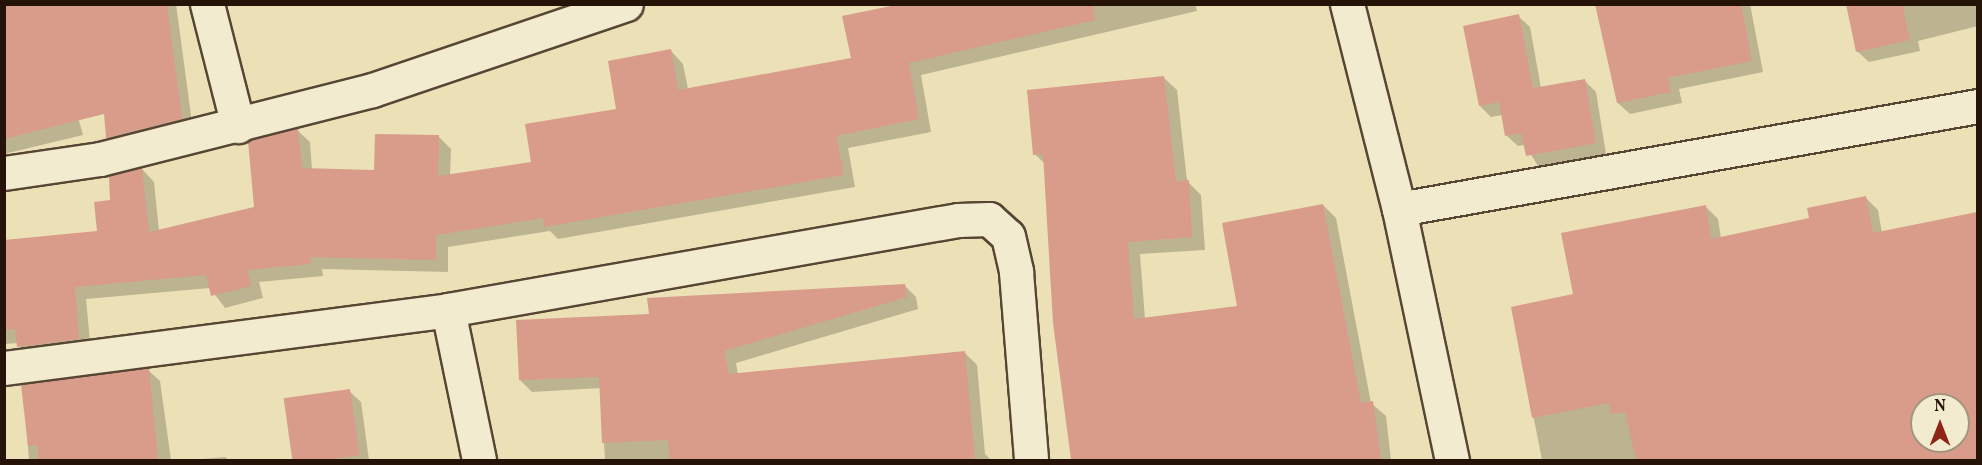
<!DOCTYPE html>
<style>
body{margin:0}
#map{position:relative;width:1982px;height:465px;overflow:hidden;background:#ece0b6;font-family:Vollkorn,serif}
div>[style]{position:absolute}
[style*='--x']{left:calc(var(--x)*1px);top:calc(var(--y)*1px);width:calc(var(--w)*1px);rotate:calc(var(--a)*1deg)}
.shadow>*{inset:0;background:#0003}
.building>*{inset:0;background:#d99c8a;transform-origin:0 0}
.roads{filter:drop-shadow(2px 0 #574634) drop-shadow(-2px 0 #574634) drop-shadow(0 2px #574634) drop-shadow(0 -2px #574634)}
.minor>*{height:33px;margin:-16.5px;padding:0 16.5px;transform-origin:16.5px;border-radius:16.5px;background:#f3ebd0}
span{translate:-50% -50%;white-space:nowrap;text-align:center;line-height:1.15;-webkit-text-stroke:4.5px #f3ebd0;paint-order:stroke}
.frame{position:absolute;inset:0;border:6px solid #251308;pointer-events:none}
.north{position:absolute;left:1910px;top:393px;width:60px;height:60px;box-sizing:border-box;background:#f3ebd0;border:2px solid #a19580;border-radius:50%;rotate:0deg;font-size:16px;font-weight:700;line-height:24px;text-align:center;color:#251308}
.north::after{content:'';display:block;margin:auto;width:21px;height:27px;background:#8f2418;clip-path:polygon(50% 0,100% 100%,50% 72%,0 100%)}
</style>
<div id="map">
<div class="shadow">
<i style="clip-path:polygon(4px 4px,46px 4px,83px 135px,4px 154px)"></i>
<i style="clip-path:polygon(100px 4px,176px 4px,193px 130px,119px 149px,107px 138px)"></i>
<i style="clip-path:polygon(946px 4px,1195px 4px,1197px 11px,921px 75px,931px 132px,848px 148px,855px 187px,558px 239px,550px 231px,448px 247px,448px 272px,322px 269px,323px 276px,259px 282px,263px 298px,225px 308px,210px 288px,86px 299px,91px 352px,31px 359px,18px 343px,4px 344px,4px 241px,99px 232px,112px 202px,142px 169px,154px 182px,159px 231px,256px 208px,297px 130px,310px 142px,312px 170px,375px 172px,438px 136px,451px 149px,450px 176px,532px 163px,618px 110px,671px 51px,683px 64px,688px 89px,852px 59px)"></i>
<i style="clip-path:polygon(1596px 4px,1750px 4px,1763px 72px,1679px 89px,1682px 103px,1630px 114px,1618px 103px)"></i>
<i style="clip-path:polygon(1847px 4px,1978px 4px,1978px 26px,1918px 41px,1920px 51px,1869px 62px,1857px 51px)"></i>
<i style="clip-path:polygon(1518px 16px,1530px 27px,1541px 88px,1584px 80px,1596px 92px,1606px 154px,1538px 166px,1525px 145px,1518px 146px,1506px 135px,1503px 115px,1491px 117px,1480px 106px)"></i>
<i style="clip-path:polygon(1163px 77px,1177px 90px,1187px 181px,1201px 195px,1205px 250px,1140px 254px,1145px 319px,1239px 307px,1323px 205px,1336px 218px,1371px 403px,1386px 416px,1391px 460px,1075px 460px,1055px 323px,1045px 164px,1035px 154px)"></i>
<i style="clip-path:polygon(evenodd,1866px 198px,1878px 210px,1882px 233px,1978px 213px,1978px 460px,1542px 460px,1512px 308px,1574px 295px,1706px 207px,1718px 219px,1721px 238px,1811px 219px,1866px 198px,1922px 405px,1958px 405px,1958px 441px,1922px 441px,1922px 405px)"></i>
<i style="clip-path:polygon(904px 285px,916px 297px,918px 309px,736px 363px,738px 375px,965px 353px,977px 365px,985px 454px,991px 460px,762px 460px,761px 449px,679px 452px,680px 460px,605px 460px,601px 388px,532px 392px,520px 380px,650px 315px)"></i>
<i style="clip-path:polygon(148px 370px,160px 381px,171px 460px,29px 460px,23px 386px)"></i>
<i style="clip-path:polygon(349px 391px,361px 402px,369px 460px,293px 460px,285px 399px)"></i>
<i style="clip-path:polygon(225px 457px,229px 460px,191px 460px)"></i>
</div>
<div class="building">
<i style="clip-path:polygon(4px 4px,167px 4px,182px 119px,106px 138px,104px 114px,4px 139px)"></i>
<i style="clip-path:polygon(901px 4px,1093px 4px,1095px 20px,909px 63px,919px 119px,836px 136px,844px 175px,544px 227px,543px 218px,436px 235px,436px 260px,310px 257px,311px 264px,247px 270px,251px 286px,211px 296px,206px 275px,75px 287px,79px 339px,17px 347px,15px 329px,4px 330px,4px 240px,97px 231px,94px 202px,110px 200px,109px 176px,142px 168px,149px 232px,254px 207px,248px 141px,298px 128px,302px 168px,374px 170px,375px 134px,439px 135px,438px 176px,531px 162px,525px 124px,616px 109px,608px 61px,671px 49px,678px 90px,851px 58px,842px 16px)"></i>
<i style="clip-path:polygon(1595px 4px,1741px 4px,1752px 61px,1668px 78px,1671px 92px,1617px 103px)"></i>
<i style="clip-path:polygon(1846px 4px,1902px 4px,1910px 40px,1856px 52px)"></i>
<i style="clip-path:polygon(1519px 14px,1533px 88px,1585px 79px,1596px 143px,1526px 156px,1521px 133px,1505px 136px,1499px 102px,1479px 106px,1463px 26px)"></i>
<i style="clip-path:polygon(1164px 76px,1176px 181px,1189px 180px,1192px 237px,1128px 242px,1134px 319px,1237px 306px,1222px 223px,1323px 204px,1361px 403px,1373px 401px,1381px 460px,1071px 460px,1053px 323px,1043px 154px,1033px 155px,1027px 90px)"></i>
<i style="clip-path:polygon(evenodd,1866px 196px,1873px 233px,1977px 212px,1977px 460px,1636px 460px,1625px 412px,1611px 414px,1609px 403px,1532px 418px,1511px 307px,1573px 294px,1561px 233px,1706px 205px,1711px 239px,1809px 218px,1807px 208px,1866px 196px,1922px 405px,1958px 405px,1958px 441px,1922px 441px,1922px 405px)"></i>
<i style="clip-path:polygon(905px 284px,907px 297px,724px 351px,729px 374px,965px 351px,975px 460px,669px 460px,668px 440px,602px 443px,599px 377px,519px 380px,516px 320px,649px 314px,647px 298px)"></i>
<i style="clip-path:polygon(149px 368px,158px 460px,38px 460px,38px 445px,28px 446px,21px 385px)"></i>
<i style="left:350px;top:389px;width:67px;height:67px;rotate:82deg"></i>
</div>
<div class="roads">
<div class="minor">
<i style="--x:207;--y:4;--w:126;--a:75.7"></i>
<i style="--x:1347;--y:4;--w:211;--a:75.8"></i>
<i style="--x:1399;--y:209;--w:257;--a:78.1"></i>
<i style="--x:4;--y:173;--w:97;--a:-8.3"></i>
<i style="--x:100;--y:159;--w:281;--a:-14.2"></i>
<i style="--x:372;--y:90;--w:268;--a:-18.7"></i>
<i style="--x:1399;--y:209;--w:588;--a:-10.09"></i>
<i style="--x:448;--y:310;--w:153;--a:78.3"></i>
<i style="--x:4;--y:368;--w:448;--a:-7.4"></i>
<i style="--x:448;--y:310;--w:518;--a:-10.01"></i>
<i style="--x:958;--y:220;--w:31;--a:-2"></i>
<i style="--x:989;--y:219;--w:25;--a:42"></i>
<i style="--x:1008;--y:236;--w:37;--a:77"></i>
<i style="--x:1016;--y:272;--w:189;--a:85.4"></i>
</div>
</div>
<div class="frame"></div>
<div class="north">N</div>
</div>
